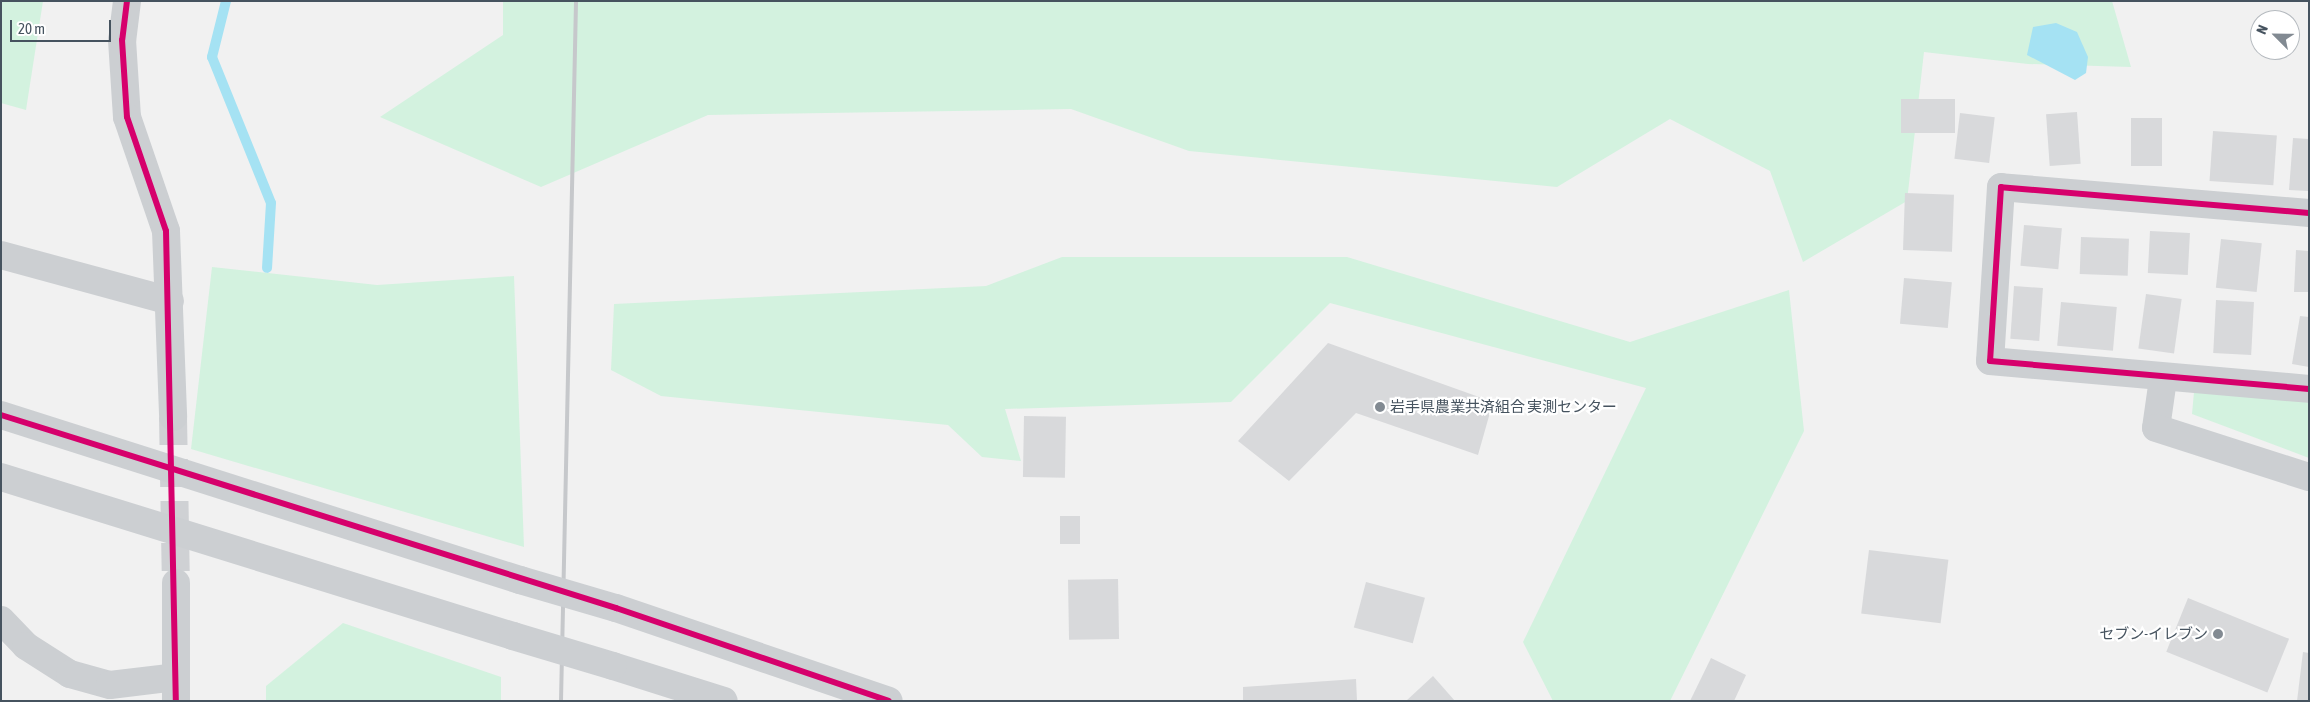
<!DOCTYPE html>
<meta charset="utf-8">
<style>
body{margin:0}
#map{position:relative;width:2310px;height:702px;overflow:hidden;background:#f1f1f1;font-family:"Asap Condensed","Noto Sans JP",sans-serif}
div>[style]{position:absolute}
[style*='--x']{left:calc(var(--x)*1px);top:calc(var(--y)*1px);width:calc(var(--w)*1px);rotate:calc(var(--a)*1deg)}
.green>*{inset:0;background:#d3f2df}
.water>*{inset:0;background:#a5e2f3}
.stream>*{height:10px;margin:-5px;padding:0 5px;transform-origin:5px;border-radius:5px;background:#a5e2f3}
.building>*{inset:0;background:#d8d9db;transform-origin:0 0}
.minor-tunnel>*{height:28px;margin-top:-14px;transform-origin:0;background:repeating-linear-gradient(90deg,#cfd1d4 0 28px,transparent 0 42px)}
.minor>*{height:28px;margin:-14px;padding:0 14px;transform-origin:14px;border-radius:14px;background:#cccfd2}
.tertiary>*{height:28px;margin:-14px;padding:0 14px;transform-origin:14px;border-radius:14px;background:#cccfd2}
.rail>*{height:4px;margin:-2px;padding:0 2px;transform-origin:2px;border-radius:2px;background:#c6c8cb}
.tertiary-bridge>*{height:28px;margin:-14px;padding:0 14px;transform-origin:14px;border-radius:14px;background:#cccfd2}
.cycleway>*{height:6px;margin:-3px;padding:0 3px;transform-origin:3px;border-radius:3px;background:#d6006c}
.dots>*{width:14px;height:14px;translate:-50% -50%;box-sizing:border-box;border:2px solid #fff;border-radius:50%}
span{translate:-50% -50%;white-space:nowrap;text-align:center;line-height:1.15;-webkit-text-stroke:4.5px #fff;paint-order:stroke}
.poi-label{font-size:15px;color:#46535f}
.left{translate:0 -50%;text-align:left}
.right{translate:-100% -50%;text-align:right}
.frame{position:absolute;inset:0;border:2px solid #46535f;pointer-events:none}
.north{position:absolute;left:2250px;top:10px;width:50px;height:50px;box-sizing:border-box;background:#fff;border:1px solid #b5babf;border-radius:50%;rotate:293deg;font-size:14px;font-weight:700;line-height:20px;text-align:center;color:#46535f}
.north::after{content:'';display:block;margin:auto;width:18px;height:22px;background:#828a92;clip-path:polygon(50% 0,100% 100%,50% 72%,0 100%)}
.scale{position:absolute;left:10px;top:20px;width:101px;height:22px;box-sizing:border-box;border:2px solid #46535f;border-top:0;padding-left:6px;font-size:15px;line-height:18px;white-space:nowrap;color:#46535f;-webkit-text-stroke:4px #fff;paint-order:stroke}
</style>
<div id="map">
<div class="green">
<i style="clip-path:polygon(1px 1px,43px 1px,26px 110px,1px 103px)"></i>
<i style="clip-path:polygon(503px 1px,2112px 1px,2131px 67px,2028px 64px,1924px 52px,1907px 201px,1803px 262px,1770px 171px,1670px 119px,1557px 187px,1189px 151px,1071px 109px,708px 115px,541px 187px,380px 117px,503px 35px)"></i>
<i style="clip-path:polygon(1062px 257px,1347px 257px,1630px 342px,1789px 290px,1804px 431px,1670px 701px,1553px 701px,1523px 642px,1646px 388px,1330px 303px,1231px 402px,1005px 409px,1021px 461px,982px 457px,948px 425px,661px 396px,611px 370px,614px 304px,986px 286px)"></i>
<i style="clip-path:polygon(212px 267px,377px 285px,514px 276px,524px 547px,191px 449px)"></i>
<i style="clip-path:polygon(2194px 392px,2309px 400px,2309px 458px,2192px 414px)"></i>
<i style="clip-path:polygon(343px 623px,501px 677px,501px 701px,266px 701px,266px 686px)"></i>
</div>
<div class="water">
<i style="clip-path:polygon(2056px 23px,2077px 32px,2088px 57px,2086px 73px,2075px 80px,2027px 55px,2033px 27px)"></i>
</div>
<div class="stream">
<i style="--x:226;--y:1;--w:58;--a:104"></i>
<i style="--x:212;--y:57;--w:157;--a:68"></i>
<i style="--x:271;--y:203;--w:65;--a:93.5"></i>
</div>
<div class="building">
<i style="left:1901px;top:99px;width:54px;height:34px"></i>
<i style="left:2077px;top:112px;width:52px;height:31px;rotate:86deg"></i>
<i style="left:1960px;top:113px;width:35px;height:46px;rotate:7deg"></i>
<i style="left:2131px;top:118px;width:31px;height:48px"></i>
<i style="left:2213px;top:131px;width:64px;height:50px;rotate:4deg"></i>
<i style="clip-path:polygon(2293px 138px,2309px 139px,2309px 191px,2289px 190px)"></i>
<i style="left:1905px;top:193px;width:49px;height:57px;rotate:2deg"></i>
<i style="left:2024px;top:225px;width:38px;height:41px;rotate:5deg"></i>
<i style="left:2150px;top:231px;width:40px;height:42px;rotate:3deg"></i>
<i style="left:2081px;top:237px;width:48px;height:37px;rotate:2deg"></i>
<i style="left:2221px;top:239px;width:41px;height:49px;rotate:6deg"></i>
<i style="clip-path:polygon(2296px 250px,2309px 251px,2309px 292px,2294px 292px)"></i>
<i style="left:1904px;top:278px;width:48px;height:46px;rotate:5deg"></i>
<i style="left:2014px;top:286px;width:29px;height:53px;rotate:4deg"></i>
<i style="left:2146px;top:294px;width:36px;height:55px;rotate:8deg"></i>
<i style="left:2216px;top:300px;width:38px;height:53px;rotate:3deg"></i>
<i style="left:2061px;top:302px;width:56px;height:44px;rotate:5deg"></i>
<i style="clip-path:polygon(2300px 316px,2309px 317px,2309px 367px,2292px 364px)"></i>
<i style="clip-path:polygon(1328px 343px,1493px 402px,1478px 455px,1356px 413px,1289px 481px,1238px 441px)"></i>
<i style="left:1024px;top:416px;width:42px;height:61px;rotate:1deg"></i>
<i style="left:1080px;top:516px;width:28px;height:20px;rotate:90deg"></i>
<i style="left:1869px;top:550px;width:80px;height:64px;rotate:7deg"></i>
<i style="left:1118px;top:579px;width:60px;height:50px;rotate:89deg"></i>
<i style="left:1366px;top:582px;width:61px;height:47px;rotate:15deg"></i>
<i style="left:2188px;top:598px;width:109px;height:58px;rotate:22deg"></i>
<i style="clip-path:polygon(2303px 652px,2309px 653px,2309px 701px,2297px 701px)"></i>
<i style="clip-path:polygon(1711px 658px,1746px 675px,1734px 701px,1690px 701px)"></i>
<i style="clip-path:polygon(1433px 676px,1455px 701px,1406px 701px)"></i>
<i style="clip-path:polygon(1356px 679px,1357px 701px,1243px 701px,1243px 687px)"></i>
</div>
<div class="minor-tunnel">
<i style="--x:173;--y:417;--w:166;--a:89"></i>
</div>
<div class="minor">
<i style="--x:127;--y:1;--w:39;--a:97"></i>
<i style="--x:122;--y:40;--w:77;--a:86.3"></i>
<i style="--x:127;--y:117;--w:120;--a:71.1"></i>
<i style="--x:166;--y:231;--w:186;--a:87.8"></i>
<i style="--x:2309;--y:213;--w:309;--a:-175.2"></i>
<i style="--x:2001;--y:187;--w:174;--a:93.6"></i>
<i style="--x:1990;--y:361;--w:320;--a:5"></i>
<i style="--x:1;--y:255;--w:175;--a:15.2"></i>
<i style="--x:2163;--y:379;--w:49;--a:98.1"></i>
<i style="--x:2156;--y:428;--w:161;--a:17.8"></i>
<i style="--x:1;--y:620;--w:36;--a:46"></i>
<i style="--x:26;--y:646;--w:52;--a:32.5"></i>
<i style="--x:70;--y:674;--w:41;--a:15.4"></i>
<i style="--x:110;--y:685;--w:66;--a:-6.9"></i>
<i style="--x:176;--y:701;--w:118;--a:-90"></i>
</div>
<div class="tertiary">
<i style="--x:1;--y:415;--w:545;--a:17.64"></i>
<i style="--x:1;--y:477;--w:536;--a:17.25"></i>
<i style="--x:616;--y:608;--w:288;--a:18.8"></i>
<i style="--x:613;--y:666;--w:116;--a:17.5"></i>
</div>
<div class="rail">
<i style="--x:561;--y:701;--w:700;--a:-88.77"></i>
</div>
<div class="tertiary-bridge">
<i style="--x:520;--y:580;--w:100;--a:16.3"></i>
<i style="--x:513;--y:636;--w:104;--a:16.7"></i>
</div>
<div class="cycleway">
<i style="--x:127;--y:1;--w:39;--a:97"></i>
<i style="--x:122;--y:40;--w:77;--a:86.3"></i>
<i style="--x:127;--y:117;--w:120;--a:71.1"></i>
<i style="--x:166;--y:231;--w:470;--a:88.8"></i>
<i style="--x:2309;--y:213;--w:309;--a:-175.2"></i>
<i style="--x:2001;--y:187;--w:174;--a:93.6"></i>
<i style="--x:1990;--y:361;--w:320;--a:5"></i>
<i style="--x:1;--y:415;--w:645;--a:17.42"></i>
<i style="--x:616;--y:608;--w:288;--a:18.8"></i>
</div>
<div class="dots">
<i style="left:1380px;top:407px;background:#828a92"></i>
<i style="left:2218px;top:634px;background:#828a92"></i>
</div>
<div class="poi-label">
<span class="left" style="left:1390px;top:407px">岩手県農業共済組合 実測センター</span>
<span class="right" style="left:2208px;top:634px">セブン-イレブン</span>
</div>
<div class="frame"></div>
<div class="north">N</div>
<div class="scale">20 m</div>
</div>
